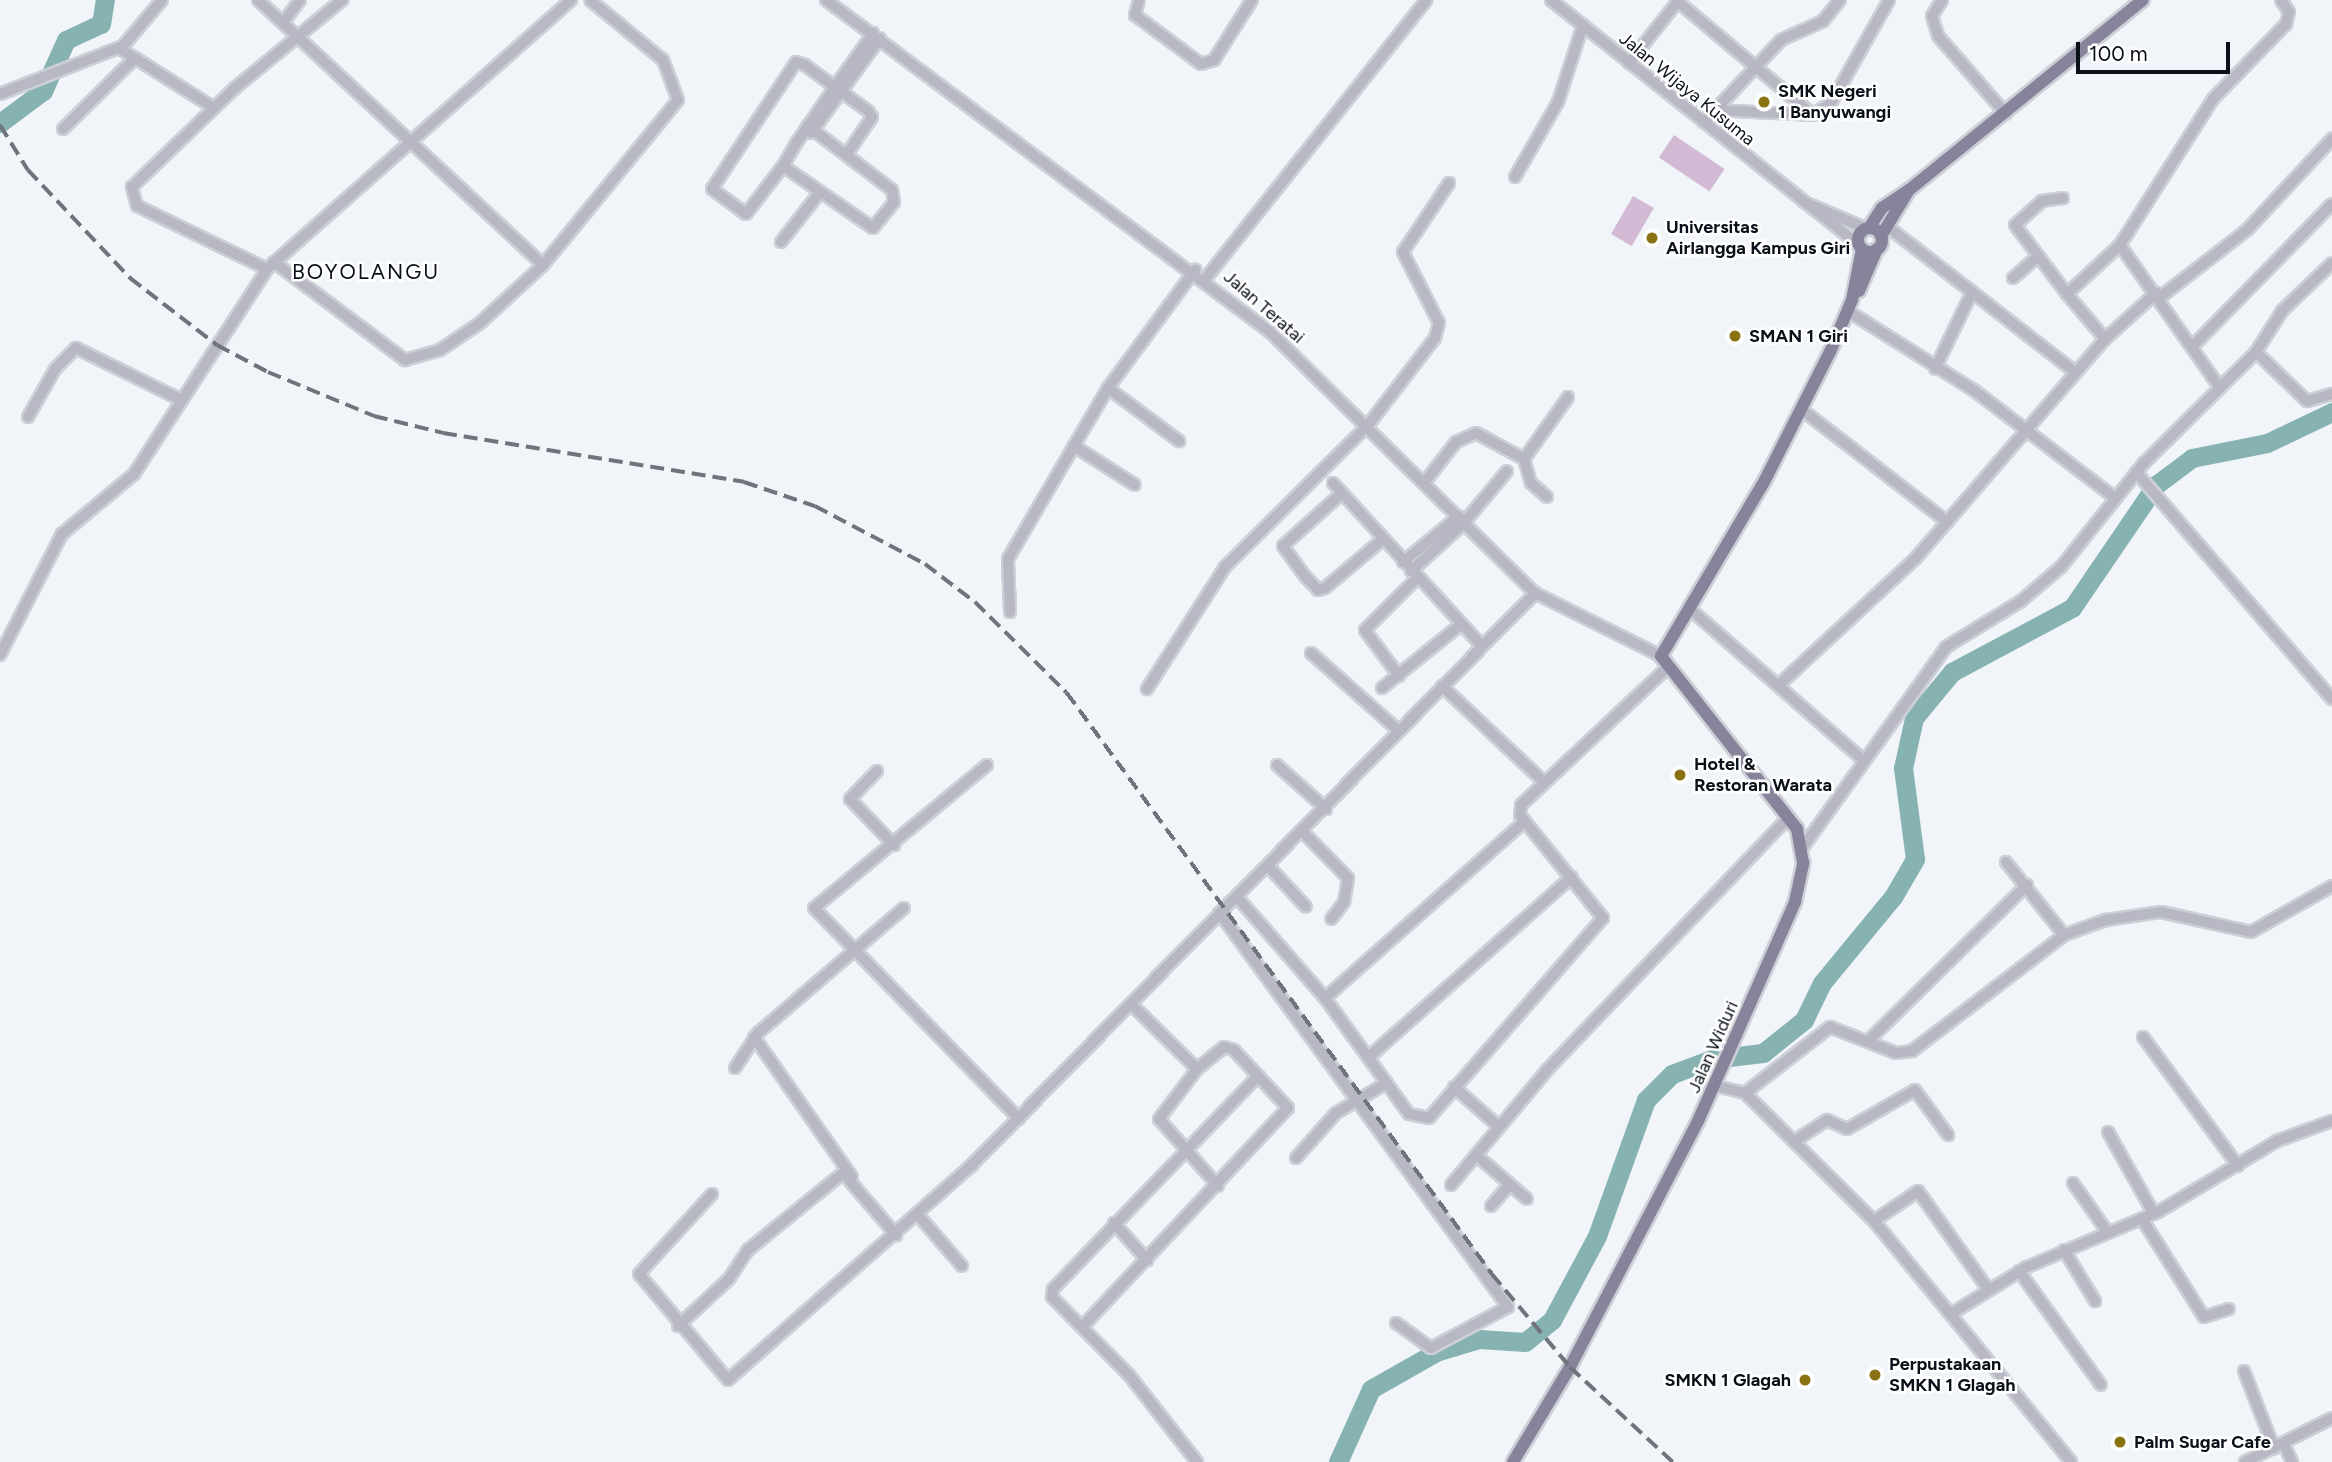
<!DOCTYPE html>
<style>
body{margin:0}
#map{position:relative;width:2332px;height:1462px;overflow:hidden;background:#f1f5fa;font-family:Figtree,sans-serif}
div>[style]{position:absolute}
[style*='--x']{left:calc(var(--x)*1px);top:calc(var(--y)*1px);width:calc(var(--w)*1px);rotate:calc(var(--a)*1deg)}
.green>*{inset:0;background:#d2bad5;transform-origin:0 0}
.river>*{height:19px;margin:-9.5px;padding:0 9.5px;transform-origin:9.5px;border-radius:9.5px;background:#86b3b1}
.roads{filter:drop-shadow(2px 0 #ccd0d6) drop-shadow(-2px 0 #ccd0d6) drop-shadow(0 2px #ccd0d6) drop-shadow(0 -2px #ccd0d6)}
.minor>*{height:10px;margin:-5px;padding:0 5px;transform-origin:5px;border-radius:5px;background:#b8b7c4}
.major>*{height:12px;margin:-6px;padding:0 6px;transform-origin:6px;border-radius:6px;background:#86839b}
.major>.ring{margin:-6px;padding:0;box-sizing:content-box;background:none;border:12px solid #86839b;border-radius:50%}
.rail>*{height:3.5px;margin-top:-1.75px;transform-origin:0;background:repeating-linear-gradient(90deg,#6f747c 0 14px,transparent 0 21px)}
.dots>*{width:19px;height:19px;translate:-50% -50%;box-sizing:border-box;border:4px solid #fff;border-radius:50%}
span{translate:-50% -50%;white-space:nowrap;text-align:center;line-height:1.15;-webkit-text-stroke:5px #fff;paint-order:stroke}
.street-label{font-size:18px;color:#0a1019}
.poi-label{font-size:18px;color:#0a1019;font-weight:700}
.left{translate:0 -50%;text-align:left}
.right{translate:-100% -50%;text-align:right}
.quarter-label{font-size:21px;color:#0a1019;letter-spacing:2px}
.scale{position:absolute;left:2076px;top:42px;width:154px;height:32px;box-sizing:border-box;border:4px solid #0a1019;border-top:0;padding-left:9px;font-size:21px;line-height:24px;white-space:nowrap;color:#0a1019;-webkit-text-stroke:5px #fff;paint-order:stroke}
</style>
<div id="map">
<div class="green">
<i style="left:1674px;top:135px;width:61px;height:27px;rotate:34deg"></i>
<i style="left:1633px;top:196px;width:24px;height:44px;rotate:30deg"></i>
</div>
<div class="river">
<i style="--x:0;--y:123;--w:54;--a:-36.7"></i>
<i style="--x:43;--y:91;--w:56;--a:-65.7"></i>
<i style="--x:66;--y:40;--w:38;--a:-25"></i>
<i style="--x:101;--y:24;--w:24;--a:-81"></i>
<i style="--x:1338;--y:1462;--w:80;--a:-65.7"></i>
<i style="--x:1371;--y:1389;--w:75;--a:-29.6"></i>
<i style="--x:1436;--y:1352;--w:45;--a:-16.8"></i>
<i style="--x:1479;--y:1339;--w:46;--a:3.7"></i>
<i style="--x:1525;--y:1342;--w:35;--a:-39"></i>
<i style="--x:1552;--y:1320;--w:95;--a:-61.8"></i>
<i style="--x:1597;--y:1236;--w:145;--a:-70.2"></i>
<i style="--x:1646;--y:1100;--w:37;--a:-45"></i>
<i style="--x:1672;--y:1074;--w:43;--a:-20.6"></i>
<i style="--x:1712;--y:1059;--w:51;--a:-6.7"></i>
<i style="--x:1763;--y:1053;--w:53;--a:-38.8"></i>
<i style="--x:1804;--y:1020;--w:41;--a:-64.1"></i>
<i style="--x:1822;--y:983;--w:112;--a:-50.5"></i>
<i style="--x:1893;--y:897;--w:44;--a:-59.9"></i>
<i style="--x:1915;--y:859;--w:92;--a:-97.5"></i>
<i style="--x:1903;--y:768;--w:51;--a:-77.6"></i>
<i style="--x:1914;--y:718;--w:60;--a:-50.4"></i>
<i style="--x:1952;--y:672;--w:136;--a:-28.1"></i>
<i style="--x:2072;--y:608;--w:149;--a:-55.7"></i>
<i style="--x:2156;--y:485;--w:45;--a:-36.9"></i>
<i style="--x:2192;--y:458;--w:76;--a:-11.3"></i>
<i style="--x:2267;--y:443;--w:72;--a:-25.5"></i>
</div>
<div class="roads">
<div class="minor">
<i style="--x:258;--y:0;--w:389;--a:42.9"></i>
<i style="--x:826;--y:0;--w:554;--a:36.79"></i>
<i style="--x:1270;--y:332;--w:372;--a:44.6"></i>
<i style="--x:1535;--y:593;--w:141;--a:26.6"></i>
<i style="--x:1139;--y:0;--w:16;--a:105"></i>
<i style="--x:1135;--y:15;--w:82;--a:36.6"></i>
<i style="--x:1201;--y:64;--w:14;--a:-17"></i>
<i style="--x:1214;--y:60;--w:71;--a:-57.7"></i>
<i style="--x:1551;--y:0;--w:395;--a:38.5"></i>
<i style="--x:1676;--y:0;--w:179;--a:40"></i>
<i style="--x:1813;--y:115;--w:22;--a:-34"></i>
<i style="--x:1831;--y:103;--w:118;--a:-60.6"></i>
<i style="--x:1942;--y:0;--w:19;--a:122"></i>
<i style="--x:1932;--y:16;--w:21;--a:73"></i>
<i style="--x:1938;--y:36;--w:103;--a:48.9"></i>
<i style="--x:285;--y:20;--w:25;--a:-53"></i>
<i style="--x:119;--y:48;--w:112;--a:32.3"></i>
<i style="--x:1629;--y:63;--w:79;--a:-51.7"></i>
<i style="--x:0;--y:94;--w:132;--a:-21.3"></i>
<i style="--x:123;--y:46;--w:60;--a:-49.7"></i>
<i style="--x:1715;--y:110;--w:98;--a:2.9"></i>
<i style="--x:1704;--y:122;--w:112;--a:-46.8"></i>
<i style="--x:1781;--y:40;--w:46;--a:-24.3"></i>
<i style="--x:1823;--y:21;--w:27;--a:-51"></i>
<i style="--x:63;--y:129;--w:101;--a:-44.6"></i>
<i style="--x:811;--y:133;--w:117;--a:-54"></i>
<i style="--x:847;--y:154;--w:45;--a:-56"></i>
<i style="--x:872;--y:117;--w:7;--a:-124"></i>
<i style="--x:868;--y:111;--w:41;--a:-144"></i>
<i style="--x:835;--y:87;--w:37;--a:-144"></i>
<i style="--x:805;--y:65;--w:9;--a:-162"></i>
<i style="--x:796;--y:62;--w:152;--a:123.5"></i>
<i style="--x:712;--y:189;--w:42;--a:36.3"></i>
<i style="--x:746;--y:214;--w:61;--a:-52.4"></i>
<i style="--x:783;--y:166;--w:28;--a:-60"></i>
<i style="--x:797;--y:142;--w:67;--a:-55.4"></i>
<i style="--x:835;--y:87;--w:55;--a:-54.6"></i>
<i style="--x:867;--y:42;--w:11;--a:-56"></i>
<i style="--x:783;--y:166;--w:109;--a:34.6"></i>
<i style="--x:873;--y:228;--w:33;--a:-51"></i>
<i style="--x:894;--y:202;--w:12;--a:-99"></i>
<i style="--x:892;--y:190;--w:106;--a:-142.7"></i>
<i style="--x:1515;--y:177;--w:86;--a:-60.2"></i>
<i style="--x:1558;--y:102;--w:81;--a:-72"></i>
<i style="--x:2063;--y:198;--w:21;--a:172"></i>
<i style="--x:2042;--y:201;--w:36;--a:138"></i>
<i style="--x:2015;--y:225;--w:86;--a:53"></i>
<i style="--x:1804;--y:202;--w:66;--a:23.1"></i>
<i style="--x:1888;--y:227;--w:106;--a:37.7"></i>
<i style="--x:1972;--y:292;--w:85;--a:115.7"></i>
<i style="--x:781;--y:242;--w:63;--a:-52"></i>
<i style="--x:274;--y:262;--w:164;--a:36.8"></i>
<i style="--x:405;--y:360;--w:36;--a:-16"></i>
<i style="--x:440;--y:350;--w:48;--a:-34"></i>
<i style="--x:480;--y:323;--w:86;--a:-42.6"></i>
<i style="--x:543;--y:265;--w:213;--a:-50.7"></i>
<i style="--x:678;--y:100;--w:43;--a:-110.6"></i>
<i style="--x:663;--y:60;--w:94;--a:-140.6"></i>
<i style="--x:267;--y:269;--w:144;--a:-154.1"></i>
<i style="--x:137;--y:206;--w:20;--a:-105"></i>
<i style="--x:132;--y:187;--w:143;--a:-43.9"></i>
<i style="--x:235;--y:88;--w:139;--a:-39.4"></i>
<i style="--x:1206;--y:278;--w:355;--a:-51.6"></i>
<i style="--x:2013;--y:278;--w:33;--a:-41"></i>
<i style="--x:1972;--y:292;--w:130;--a:37.8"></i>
<i style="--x:2159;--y:298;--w:111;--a:-37.7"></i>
<i style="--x:2247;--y:230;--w:125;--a:-47"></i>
<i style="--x:1848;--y:311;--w:150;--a:32.2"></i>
<i style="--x:1975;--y:391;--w:176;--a:37.4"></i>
<i style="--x:2105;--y:339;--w:69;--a:-42"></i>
<i style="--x:2192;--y:347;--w:200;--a:-45.6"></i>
<i style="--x:2256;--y:352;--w:71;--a:43.9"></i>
<i style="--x:2307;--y:401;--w:26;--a:-16"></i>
<i style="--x:1108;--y:388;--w:89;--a:36.7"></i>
<i style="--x:2220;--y:388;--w:174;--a:-125"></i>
<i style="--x:2120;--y:245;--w:173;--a:-57.5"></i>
<i style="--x:2213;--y:99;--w:105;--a:-45.8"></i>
<i style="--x:2286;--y:24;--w:12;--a:-76"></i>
<i style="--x:2289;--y:12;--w:14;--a:-124"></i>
<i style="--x:1801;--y:409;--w:185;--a:37.7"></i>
<i style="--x:28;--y:417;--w:55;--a:-60.6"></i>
<i style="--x:55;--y:369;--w:30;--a:-45"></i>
<i style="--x:76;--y:348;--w:117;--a:26.3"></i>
<i style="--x:1074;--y:446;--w:72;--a:32.6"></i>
<i style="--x:1524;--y:459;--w:76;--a:-54.6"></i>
<i style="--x:2136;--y:472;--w:300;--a:49.2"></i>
<i style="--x:1333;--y:483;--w:221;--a:47.6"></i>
<i style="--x:1424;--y:483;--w:52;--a:-52"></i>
<i style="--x:1456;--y:442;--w:22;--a:-24"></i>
<i style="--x:1476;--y:433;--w:55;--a:28.4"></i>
<i style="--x:1524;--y:459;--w:25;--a:74"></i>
<i style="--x:1531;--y:483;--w:21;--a:41"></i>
<i style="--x:1342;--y:493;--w:79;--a:138.1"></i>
<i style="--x:1283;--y:546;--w:37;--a:54"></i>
<i style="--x:1305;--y:576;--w:19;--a:47"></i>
<i style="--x:1318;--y:590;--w:7;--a:-16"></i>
<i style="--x:1325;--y:588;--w:75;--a:-40.1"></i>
<i style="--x:1403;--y:562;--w:72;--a:-39.4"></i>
<i style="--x:1411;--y:571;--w:69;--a:-42"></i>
<i style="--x:1462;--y:525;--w:70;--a:-50.2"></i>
<i style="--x:1690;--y:609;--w:231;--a:41.1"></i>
<i style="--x:1010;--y:612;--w:53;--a:-92.2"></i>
<i style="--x:1008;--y:559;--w:198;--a:-59.7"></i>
<i style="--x:1108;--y:388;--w:147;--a:-53.6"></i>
<i style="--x:1311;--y:653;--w:118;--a:41.6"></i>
<i style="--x:0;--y:655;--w:136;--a:-62.9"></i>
<i style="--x:62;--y:534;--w:94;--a:-39.8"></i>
<i style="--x:134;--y:474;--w:244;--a:-57"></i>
<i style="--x:267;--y:269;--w:406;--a:-41.5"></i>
<i style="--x:1399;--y:676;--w:57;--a:-126.5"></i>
<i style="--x:1365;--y:630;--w:75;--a:-45"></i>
<i style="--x:1781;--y:683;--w:183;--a:-42.8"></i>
<i style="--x:1915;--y:559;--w:291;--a:-49.2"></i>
<i style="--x:2105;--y:339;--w:59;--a:-130.2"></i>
<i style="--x:2067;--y:294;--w:72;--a:-42.8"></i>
<i style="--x:1442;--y:686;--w:140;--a:43.3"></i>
<i style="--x:1382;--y:688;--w:100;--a:-38.9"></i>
<i style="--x:1147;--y:689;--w:145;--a:-57.4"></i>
<i style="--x:1225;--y:567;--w:203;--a:-44.8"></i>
<i style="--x:1369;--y:424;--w:108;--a:-52.5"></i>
<i style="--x:1435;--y:338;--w:16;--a:-75"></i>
<i style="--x:1439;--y:323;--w:80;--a:-116.9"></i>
<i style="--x:1403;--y:252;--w:83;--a:-56.3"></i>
<i style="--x:987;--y:765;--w:224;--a:140.4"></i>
<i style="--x:814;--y:908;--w:294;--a:45.8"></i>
<i style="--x:1277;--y:765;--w:66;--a:41.9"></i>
<i style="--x:877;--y:771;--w:39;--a:134"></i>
<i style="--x:850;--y:799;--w:64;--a:46.3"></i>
<i style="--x:1303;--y:832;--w:64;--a:45.6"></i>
<i style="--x:1348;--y:878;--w:24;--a:99"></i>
<i style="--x:1344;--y:902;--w:21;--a:127"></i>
<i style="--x:1803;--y:847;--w:246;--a:-54.4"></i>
<i style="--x:1946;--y:647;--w:88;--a:-31.5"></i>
<i style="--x:2021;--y:601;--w:52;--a:-40.4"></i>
<i style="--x:2061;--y:567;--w:133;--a:-51.4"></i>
<i style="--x:2144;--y:463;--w:158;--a:-44.7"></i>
<i style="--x:2256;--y:352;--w:49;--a:-57.6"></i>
<i style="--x:2282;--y:311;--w:69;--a:-43.8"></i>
<i style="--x:2006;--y:862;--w:93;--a:51.5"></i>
<i style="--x:1269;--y:867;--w:54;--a:47.2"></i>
<i style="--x:1238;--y:898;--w:133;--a:49"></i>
<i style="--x:1325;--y:998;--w:143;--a:54.1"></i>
<i style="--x:1409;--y:1114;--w:20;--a:11"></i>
<i style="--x:1429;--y:1118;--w:265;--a:-49"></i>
<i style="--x:1603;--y:918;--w:132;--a:-128.9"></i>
<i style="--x:1520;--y:815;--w:10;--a:-84"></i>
<i style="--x:1521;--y:805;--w:200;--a:-43.2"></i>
<i style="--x:1221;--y:915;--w:486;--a:53.8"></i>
<i style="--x:1508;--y:1307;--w:87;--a:152"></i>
<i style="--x:1431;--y:1348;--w:43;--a:-144.5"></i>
<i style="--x:1325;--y:998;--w:267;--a:-41.5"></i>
<i style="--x:754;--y:1037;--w:171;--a:55"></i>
<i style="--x:2143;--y:1037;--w:160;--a:53.6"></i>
<i style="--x:1868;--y:1041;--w:223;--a:-44.5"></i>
<i style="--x:1369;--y:1057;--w:271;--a:-41.6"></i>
<i style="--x:735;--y:1068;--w:42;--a:-56.7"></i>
<i style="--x:758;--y:1033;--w:192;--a:-40.6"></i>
<i style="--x:1197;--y:1069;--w:63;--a:127.2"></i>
<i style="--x:1159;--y:1119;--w:89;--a:48.6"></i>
<i style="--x:1715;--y:1086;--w:31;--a:13"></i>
<i style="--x:1745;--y:1093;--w:182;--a:44.8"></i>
<i style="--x:1874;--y:1221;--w:311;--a:50.7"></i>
<i style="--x:1454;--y:1087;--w:60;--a:41.6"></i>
<i style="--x:1745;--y:1093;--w:108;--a:-37.8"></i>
<i style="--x:1830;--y:1027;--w:71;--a:21.5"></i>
<i style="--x:1896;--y:1053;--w:16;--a:-7"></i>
<i style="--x:1912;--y:1051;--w:191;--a:-37.3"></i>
<i style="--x:2064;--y:935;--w:45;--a:-19.7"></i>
<i style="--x:2106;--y:920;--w:56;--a:-8.3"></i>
<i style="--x:2161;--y:912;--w:92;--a:12.5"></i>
<i style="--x:2251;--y:932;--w:93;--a:-29.6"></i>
<i style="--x:2108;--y:1132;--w:94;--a:60.7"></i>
<i style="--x:1796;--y:1140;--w:37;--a:-33"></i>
<i style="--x:1827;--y:1120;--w:22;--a:24"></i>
<i style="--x:1847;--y:1129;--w:78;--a:-29.8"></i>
<i style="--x:1915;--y:1090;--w:56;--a:53.7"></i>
<i style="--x:1476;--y:1155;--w:67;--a:40.8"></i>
<i style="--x:1296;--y:1158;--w:60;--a:-48.4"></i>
<i style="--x:1336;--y:1113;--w:59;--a:-30.5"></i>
<i style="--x:2073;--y:1183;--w:61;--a:55"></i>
<i style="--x:1451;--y:1185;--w:150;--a:-50.1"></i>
<i style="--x:1547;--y:1070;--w:350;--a:-46.3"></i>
<i style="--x:712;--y:1194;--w:108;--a:132.4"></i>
<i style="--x:639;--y:1274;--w:138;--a:50"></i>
<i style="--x:728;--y:1380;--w:324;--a:-41.4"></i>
<i style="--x:971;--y:1166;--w:804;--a:-45.45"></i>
<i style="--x:1491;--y:1206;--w:28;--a:-49"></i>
<i style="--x:918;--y:1215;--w:67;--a:49.2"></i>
<i style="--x:2142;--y:1219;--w:116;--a:57.7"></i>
<i style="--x:2204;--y:1317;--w:26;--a:-18"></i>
<i style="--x:1874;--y:1221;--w:53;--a:-34.3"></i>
<i style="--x:1918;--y:1191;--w:120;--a:54.5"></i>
<i style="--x:1114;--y:1223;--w:50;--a:48.3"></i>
<i style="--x:2064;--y:1250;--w:60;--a:58.7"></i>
<i style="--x:2019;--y:1271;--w:140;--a:54.3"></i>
<i style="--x:1954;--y:1312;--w:86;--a:-31.7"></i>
<i style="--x:2027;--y:1267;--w:142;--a:-22.8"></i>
<i style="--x:2158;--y:1212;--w:139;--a:-30.8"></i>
<i style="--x:2277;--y:1141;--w:59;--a:-20"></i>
<i style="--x:1084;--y:1325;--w:298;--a:-46.8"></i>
<i style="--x:1288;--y:1108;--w:79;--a:-133"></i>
<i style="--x:1234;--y:1050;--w:10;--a:-163"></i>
<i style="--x:1224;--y:1047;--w:35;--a:141"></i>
<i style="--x:1197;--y:1069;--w:93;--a:-135.4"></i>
<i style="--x:678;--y:1326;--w:69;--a:-42.7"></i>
<i style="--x:729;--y:1279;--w:35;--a:-57"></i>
<i style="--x:748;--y:1250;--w:122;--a:-39"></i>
<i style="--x:843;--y:1173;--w:82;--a:49.5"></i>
<i style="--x:2244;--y:1371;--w:83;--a:68.7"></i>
<i style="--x:2284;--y:1444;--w:20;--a:66"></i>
<i style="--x:1197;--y:1462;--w:110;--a:-128"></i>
<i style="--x:1129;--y:1375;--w:110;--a:-134.6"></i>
<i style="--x:1052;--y:1297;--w:8;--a:-83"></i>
<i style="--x:1053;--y:1289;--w:296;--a:-46.1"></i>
<i style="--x:2245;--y:1462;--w:97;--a:-26.8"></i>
</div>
<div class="major">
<i style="--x:1869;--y:228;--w:24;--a:-57"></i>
<i style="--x:1882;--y:208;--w:32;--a:-34"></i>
<i class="ring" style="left:1858px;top:228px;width:12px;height:12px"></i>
<i style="--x:1881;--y:236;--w:54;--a:-58.7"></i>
<i style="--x:1909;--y:190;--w:301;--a:-39.1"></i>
<i style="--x:1859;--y:291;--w:46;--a:-66.8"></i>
<i style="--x:1513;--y:1462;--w:111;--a:-59"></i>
<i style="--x:1570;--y:1367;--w:277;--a:-62.5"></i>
<i style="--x:1698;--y:1121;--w:240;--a:-66.1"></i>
<i style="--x:1795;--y:902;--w:40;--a:-78"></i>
<i style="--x:1803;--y:863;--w:35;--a:-100"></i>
<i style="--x:1797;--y:829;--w:220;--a:-128.2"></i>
<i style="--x:1661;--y:656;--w:204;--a:-59.4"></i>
<i style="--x:1765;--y:480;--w:144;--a:-63.1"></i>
<i style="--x:1830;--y:352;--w:56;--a:-67.1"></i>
<i style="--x:1852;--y:300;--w:52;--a:-78.9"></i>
</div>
</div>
<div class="rail">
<i style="--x:0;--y:125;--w:53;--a:58.1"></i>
<i style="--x:28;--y:170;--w:149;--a:46.6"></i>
<i style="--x:130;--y:278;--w:110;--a:37.6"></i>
<i style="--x:217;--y:345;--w:58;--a:27.9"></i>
<i style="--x:268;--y:372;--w:115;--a:22.5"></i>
<i style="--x:374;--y:416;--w:71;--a:13.8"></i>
<i style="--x:443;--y:433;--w:305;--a:9.2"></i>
<i style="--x:744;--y:482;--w:75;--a:18.7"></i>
<i style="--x:815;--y:506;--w:124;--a:27.8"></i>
<i style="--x:925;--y:564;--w:63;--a:37.2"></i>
<i style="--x:975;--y:602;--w:129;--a:44.7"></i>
<i style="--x:1067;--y:693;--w:720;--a:53.81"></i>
<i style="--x:1492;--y:1274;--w:121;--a:50"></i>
<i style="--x:1570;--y:1367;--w:140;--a:42.7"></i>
</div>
<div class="dots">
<i style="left:1764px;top:102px;background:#887213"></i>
<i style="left:1652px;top:238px;background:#887213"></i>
<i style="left:1735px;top:336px;background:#887213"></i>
<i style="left:1680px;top:775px;background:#887213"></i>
<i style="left:1875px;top:1375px;background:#887213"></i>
<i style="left:1805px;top:1380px;background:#887213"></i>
<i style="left:2120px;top:1442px;background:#887213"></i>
</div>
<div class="street-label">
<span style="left:1687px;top:89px;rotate:39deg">Jalan Wijaya Kusuma</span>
<span style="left:1264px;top:307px;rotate:41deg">Jalan Teratai</span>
<span style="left:1713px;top:1047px;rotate:-66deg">Jalan Widuri</span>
</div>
<div class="poi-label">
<span class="left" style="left:1778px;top:102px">SMK Negeri<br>1 Banyuwangi</span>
<span class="left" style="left:1666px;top:238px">Universitas<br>Airlangga Kampus Giri</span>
<span class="left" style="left:1749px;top:336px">SMAN 1 Giri</span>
<span class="left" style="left:1694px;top:775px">Hotel &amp;<br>Restoran Warata</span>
<span class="left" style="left:1889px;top:1375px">Perpustakaan<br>SMKN 1 Glagah</span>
<span class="right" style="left:1791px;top:1380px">SMKN 1 Glagah</span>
<span class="left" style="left:2134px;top:1442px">Palm Sugar Cafe</span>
</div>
<div class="quarter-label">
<span style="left:366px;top:272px">BOYOLANGU</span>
</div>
<div class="scale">100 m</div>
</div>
